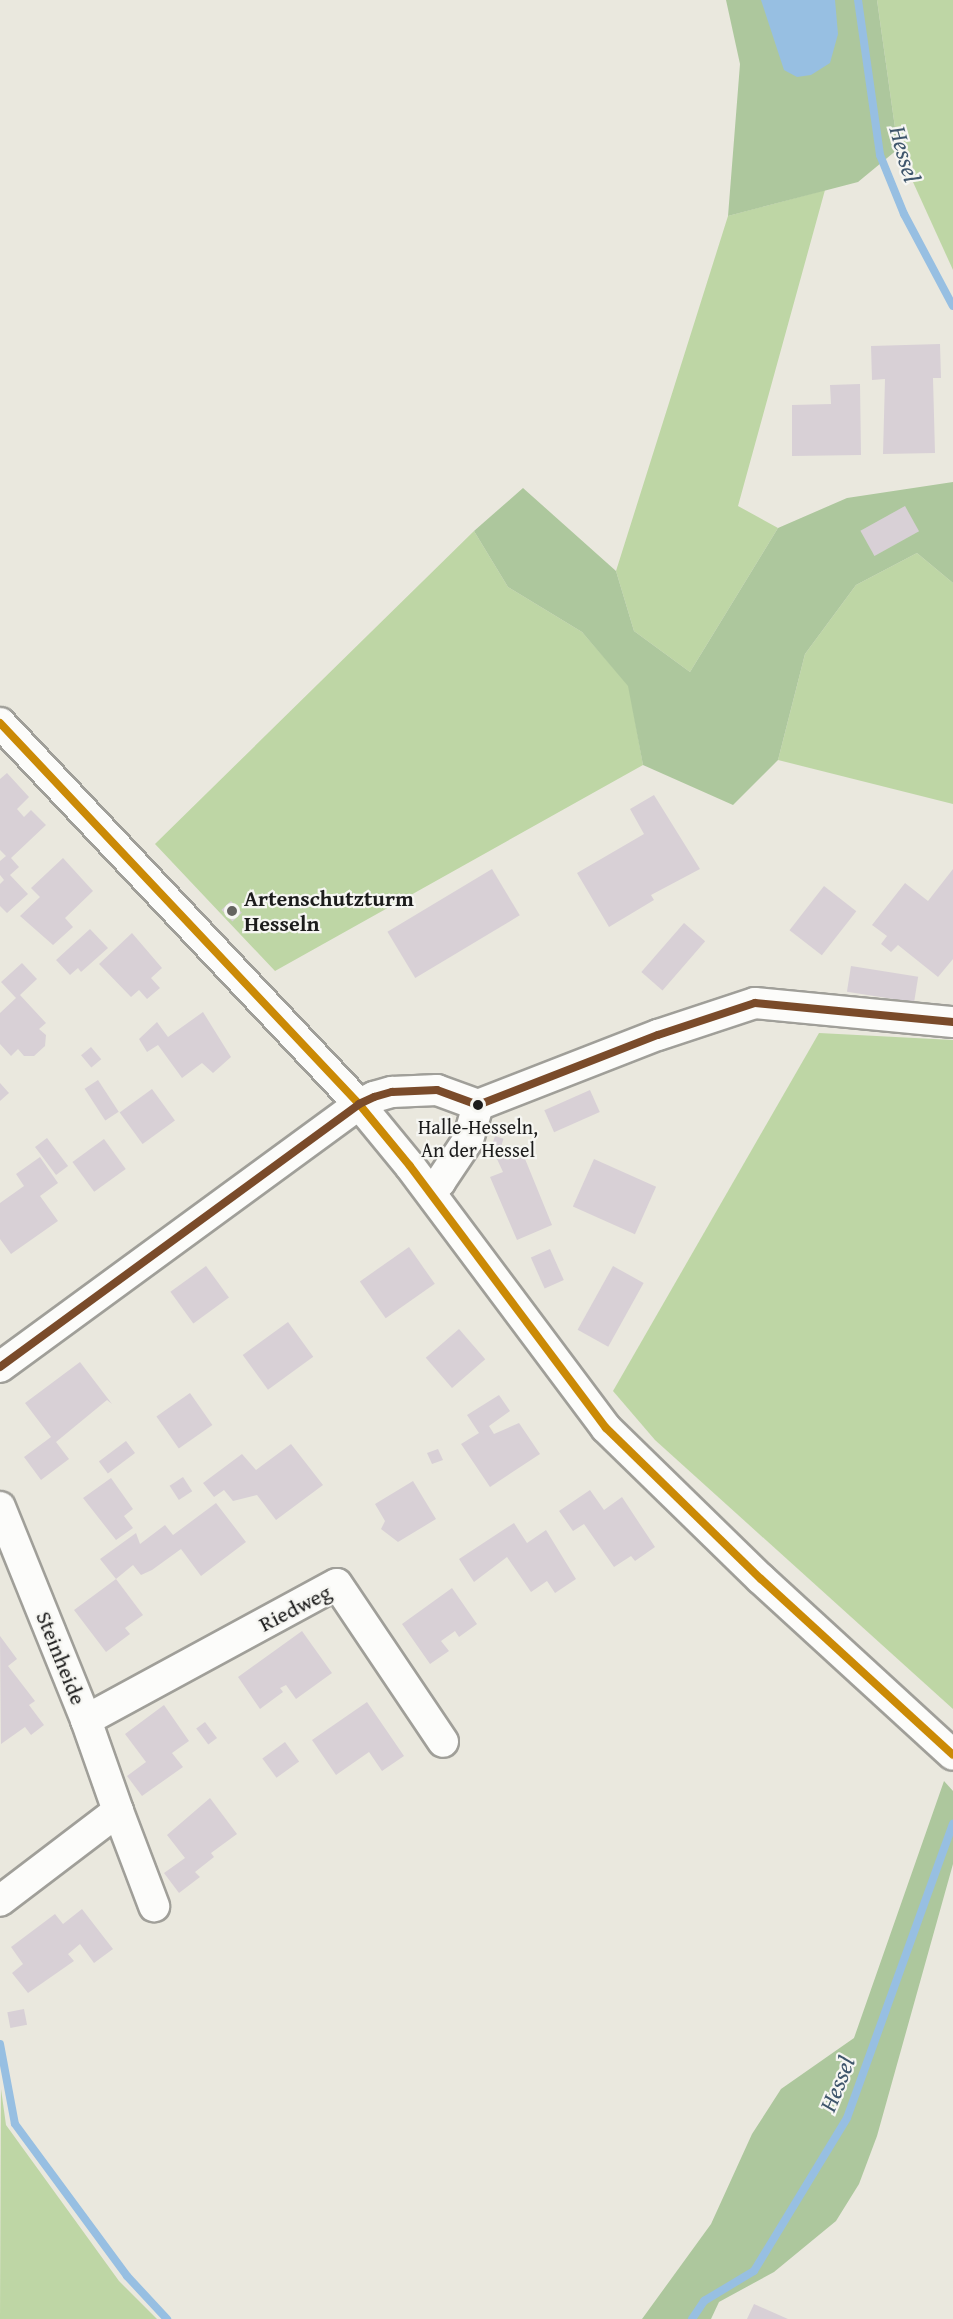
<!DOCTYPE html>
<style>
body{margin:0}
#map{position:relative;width:953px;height:2319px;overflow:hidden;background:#eae8de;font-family:"Gentium Book Plus",serif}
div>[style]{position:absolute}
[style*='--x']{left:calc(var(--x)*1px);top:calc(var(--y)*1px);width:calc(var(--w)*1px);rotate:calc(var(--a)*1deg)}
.green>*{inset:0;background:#bed6a5}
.forest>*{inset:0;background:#adc79d}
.water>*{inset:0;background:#97bfe2}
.stream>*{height:8px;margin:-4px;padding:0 4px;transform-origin:4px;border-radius:4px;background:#97bfe2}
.building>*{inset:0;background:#d8d0d6;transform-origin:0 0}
.roads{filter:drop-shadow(2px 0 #a09f99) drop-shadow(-2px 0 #a09f99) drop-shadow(0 2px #a09f99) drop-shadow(0 -2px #a09f99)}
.minor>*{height:30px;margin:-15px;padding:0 15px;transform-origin:15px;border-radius:15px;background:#fcfcfa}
.bus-1>*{height:8px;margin:-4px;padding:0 4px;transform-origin:4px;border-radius:4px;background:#cb8a06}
.bus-2>*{height:8px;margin:-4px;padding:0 4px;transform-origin:4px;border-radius:4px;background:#7a4b2a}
.dots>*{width:16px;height:16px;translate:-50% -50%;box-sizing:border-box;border:3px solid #f6f6f2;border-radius:50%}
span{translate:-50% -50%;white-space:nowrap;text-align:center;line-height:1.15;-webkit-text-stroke:4.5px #f6f6f2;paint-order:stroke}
.bus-label{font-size:20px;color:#1c1c1c}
.poi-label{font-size:22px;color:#1c1c1c;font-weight:700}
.left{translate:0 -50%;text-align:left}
.street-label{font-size:22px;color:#1c1c1c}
.water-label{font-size:24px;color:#3f566c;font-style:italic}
</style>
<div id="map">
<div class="green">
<i style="clip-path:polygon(877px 0,953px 0,953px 270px,898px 149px)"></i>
<i style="clip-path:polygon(825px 190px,738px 506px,778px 528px,690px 672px,634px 631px,616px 571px,728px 216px)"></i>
<i style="clip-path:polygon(474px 531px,508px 587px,582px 632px,629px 686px,643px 765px,275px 971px,155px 844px)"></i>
<i style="clip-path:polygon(917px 553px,953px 583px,953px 804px,778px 760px,805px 654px,856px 585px)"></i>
<i style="clip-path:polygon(819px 1033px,953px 1040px,953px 1709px,655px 1440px,613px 1391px)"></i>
<i style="clip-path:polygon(1px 2089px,6px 2125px,119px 2281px,157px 2319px,0 2319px)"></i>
</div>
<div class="forest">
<i style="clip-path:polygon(726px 0,877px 0,898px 149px,858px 182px,728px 216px,740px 64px)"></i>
<i style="clip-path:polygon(953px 482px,953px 583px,917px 553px,856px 585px,805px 654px,778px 760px,733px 805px,643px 765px,628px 686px,582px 632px,508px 587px,474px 531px,523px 488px,616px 571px,634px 631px,690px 672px,778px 528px,847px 498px)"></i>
<i style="clip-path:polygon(944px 1781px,953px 1791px,953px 1864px,877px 2136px,859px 2184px,836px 2221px,774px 2272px,719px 2302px,711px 2319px,642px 2319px,711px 2224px,752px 2134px,781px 2089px,854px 2038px)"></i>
</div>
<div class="water">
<i style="clip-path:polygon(761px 0,835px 0,838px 34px,830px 63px,811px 75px,797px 77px,784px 70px)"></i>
</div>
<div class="stream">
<i style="--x:858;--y:0;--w:157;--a:81.9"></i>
<i style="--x:880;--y:155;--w:64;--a:67.9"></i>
<i style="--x:904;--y:214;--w:104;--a:62"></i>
<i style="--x:0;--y:2044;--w:81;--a:79.4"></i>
<i style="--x:15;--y:2124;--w:189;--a:53.6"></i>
<i style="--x:127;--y:2276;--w:59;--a:47.1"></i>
<i style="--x:692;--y:2319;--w:22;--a:-56"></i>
<i style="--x:704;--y:2301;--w:58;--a:-31"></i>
<i style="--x:754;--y:2271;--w:179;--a:-58.7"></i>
<i style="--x:847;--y:2118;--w:313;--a:-70.2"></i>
</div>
<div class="building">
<i style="clip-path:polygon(940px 344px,941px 378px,933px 378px,935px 453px,883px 454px,885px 379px,872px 380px,871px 346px)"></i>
<i style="clip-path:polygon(860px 384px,861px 455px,792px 456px,792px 405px,831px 404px,830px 385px)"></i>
<i style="left:905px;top:506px;width:29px;height:51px;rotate:61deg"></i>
<i style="clip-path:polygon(7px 773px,29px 797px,17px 809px,24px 817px,31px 810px,46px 825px,11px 858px,19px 867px,10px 875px,28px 894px,7px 913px,0 906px,0 884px,4px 880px,0 875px,0 861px,6px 856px,0 850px,0 779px)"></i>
<i style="clip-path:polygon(654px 795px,700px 869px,651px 895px,654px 900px,609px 927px,577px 873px,644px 834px,630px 809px)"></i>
<i style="clip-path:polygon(63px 858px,93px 891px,65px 918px,73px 927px,53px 945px,20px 916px,40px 897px,31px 888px)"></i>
<i style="left:492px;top:869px;width:54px;height:122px;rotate:59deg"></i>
<i style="clip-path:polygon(953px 869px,953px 959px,938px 977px,898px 945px,891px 952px,881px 944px,887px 936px,872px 925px,905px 883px,928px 901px)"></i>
<i style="left:824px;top:886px;width:41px;height:56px;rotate:38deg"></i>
<i style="left:231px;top:901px;width:16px;height:13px;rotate:47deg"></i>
<i style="left:684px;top:923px;width:28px;height:65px;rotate:41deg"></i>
<i style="clip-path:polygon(90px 929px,108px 948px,81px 972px,78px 968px,70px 975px,56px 960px)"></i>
<i style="clip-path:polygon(132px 933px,162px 968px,151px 978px,160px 988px,147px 999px,139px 990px,131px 997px,99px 964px)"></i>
<i style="clip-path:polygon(22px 963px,37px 979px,20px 995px,46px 1023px,39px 1029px,46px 1035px,45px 1046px,34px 1056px,24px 1056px,18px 1049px,11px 1056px,0 1044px,0 1013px,16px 998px,1px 982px)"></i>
<i style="left:851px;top:966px;width:68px;height:26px;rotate:9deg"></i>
<i style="clip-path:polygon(203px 1012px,231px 1057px,213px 1073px,202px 1063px,182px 1078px,158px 1045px,147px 1052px,139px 1039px,157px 1022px,168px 1037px)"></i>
<i style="left:91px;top:1047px;width:16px;height:13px;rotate:50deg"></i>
<i style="left:98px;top:1080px;width:38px;height:16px;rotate:57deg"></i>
<i style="clip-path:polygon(0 1083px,9px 1093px,0 1101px)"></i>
<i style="left:152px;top:1089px;width:39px;height:40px;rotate:54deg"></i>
<i style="left:590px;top:1090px;width:24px;height:50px;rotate:66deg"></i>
<i style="left:495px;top:1136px;width:9px;height:21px;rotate:18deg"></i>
<i style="left:47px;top:1138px;width:35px;height:15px;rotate:53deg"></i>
<i style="left:104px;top:1139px;width:37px;height:39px;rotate:54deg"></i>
<i style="clip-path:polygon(521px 1149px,552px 1225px,517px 1240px,490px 1177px,503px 1172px,497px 1159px)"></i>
<i style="clip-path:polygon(40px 1157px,58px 1183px,40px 1196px,58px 1221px,11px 1254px,0 1239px,0 1203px,24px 1186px,16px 1174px)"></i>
<i style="left:594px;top:1159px;width:68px;height:52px;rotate:24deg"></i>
<i style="left:409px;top:1247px;width:45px;height:60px;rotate:55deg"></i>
<i style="left:550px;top:1249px;width:34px;height:21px;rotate:66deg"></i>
<i style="left:206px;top:1266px;width:39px;height:44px;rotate:54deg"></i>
<i style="left:613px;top:1266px;width:35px;height:73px;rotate:29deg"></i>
<i style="left:288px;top:1322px;width:43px;height:56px;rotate:54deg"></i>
<i style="left:459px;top:1329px;width:40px;height:44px;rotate:49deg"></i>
<i style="clip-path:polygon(80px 1362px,112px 1404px,107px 1400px,56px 1442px,69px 1459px,41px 1480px,24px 1457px,51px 1437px,25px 1403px)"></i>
<i style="left:190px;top:1393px;width:39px;height:41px;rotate:55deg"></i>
<i style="clip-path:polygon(499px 1395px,510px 1411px,489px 1426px,494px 1434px,519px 1423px,540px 1454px,490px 1487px,461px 1444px,479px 1433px,467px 1415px)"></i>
<i style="left:126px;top:1441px;width:15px;height:34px;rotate:53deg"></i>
<i style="clip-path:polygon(291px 1444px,323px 1485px,276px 1520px,257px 1495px,233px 1501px,224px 1490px,214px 1497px,203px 1483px,242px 1454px,256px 1470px)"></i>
<i style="clip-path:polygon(438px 1449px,443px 1460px,432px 1464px,427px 1453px)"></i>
<i style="left:183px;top:1477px;width:17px;height:16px;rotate:57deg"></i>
<i style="clip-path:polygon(111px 1478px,133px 1509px,124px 1516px,133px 1528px,116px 1540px,83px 1498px)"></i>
<i style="clip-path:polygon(413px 1481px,436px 1519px,398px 1542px,381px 1529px,385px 1521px,375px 1504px)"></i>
<i style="clip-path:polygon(590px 1490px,604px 1510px,622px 1497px,655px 1547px,635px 1561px,631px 1556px,614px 1567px,584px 1524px,573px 1531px,559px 1511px)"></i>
<i style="clip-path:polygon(216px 1503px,246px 1542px,201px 1576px,181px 1549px,152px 1570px,141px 1575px,133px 1565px,116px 1579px,143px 1615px,125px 1628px,130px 1634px,106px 1652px,74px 1610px,116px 1579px,100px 1559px,136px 1533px,140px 1544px,165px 1525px,173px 1535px)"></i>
<i style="clip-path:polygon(514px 1523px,527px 1543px,546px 1530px,576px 1579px,555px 1593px,547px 1581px,531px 1592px,507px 1557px,474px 1582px,459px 1559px)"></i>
<i style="clip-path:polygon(452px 1588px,477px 1624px,459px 1637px,455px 1631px,441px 1641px,449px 1651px,430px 1664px,402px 1624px)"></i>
<i style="clip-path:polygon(302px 1631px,332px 1673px,296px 1699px,286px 1685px,280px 1688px,283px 1692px,260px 1709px,238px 1677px)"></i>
<i style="clip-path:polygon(0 1636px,17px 1659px,8px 1666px,35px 1701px,29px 1705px,44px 1725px,31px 1735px,25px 1727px,1px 1744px)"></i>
<i style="clip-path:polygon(367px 1702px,404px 1756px,382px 1771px,369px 1752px,336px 1775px,312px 1740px)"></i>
<i style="clip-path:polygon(164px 1705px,189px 1741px,172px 1753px,183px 1767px,142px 1796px,127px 1776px,146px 1762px,125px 1734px)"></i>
<i style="left:205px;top:1722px;width:20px;height:11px;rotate:53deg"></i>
<i style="left:285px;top:1742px;width:24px;height:28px;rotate:54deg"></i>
<i style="clip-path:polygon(210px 1798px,237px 1834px,211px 1853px,214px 1857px,195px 1872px,200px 1877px,179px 1893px,164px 1873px,185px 1858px,167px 1835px)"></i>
<i style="clip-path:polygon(82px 1909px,113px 1949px,94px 1963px,80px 1944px,68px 1954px,74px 1961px,28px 1993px,12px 1973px,23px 1964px,11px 1947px,55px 1914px,63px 1924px)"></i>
<i style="left:24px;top:2009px;width:16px;height:17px;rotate:79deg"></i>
<i style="clip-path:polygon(754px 2304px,788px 2319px,747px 2319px)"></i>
</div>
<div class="roads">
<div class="minor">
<i style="--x:0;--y:723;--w:523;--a:46.7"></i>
<i style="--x:359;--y:1104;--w:80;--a:50.6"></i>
<i style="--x:410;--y:1166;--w:327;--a:53.2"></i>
<i style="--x:606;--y:1428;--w:216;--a:44.3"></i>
<i style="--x:761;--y:1579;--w:260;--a:42.5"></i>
<i style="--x:429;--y:1190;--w:14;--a:-36"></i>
<i style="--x:440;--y:1182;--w:50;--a:-56.3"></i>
<i style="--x:468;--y:1140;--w:36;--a:-74"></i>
<i style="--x:0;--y:1367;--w:445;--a:-36.2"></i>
<i style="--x:359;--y:1104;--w:17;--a:-25"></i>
<i style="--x:374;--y:1097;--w:19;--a:-16"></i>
<i style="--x:392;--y:1092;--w:45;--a:-2.5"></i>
<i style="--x:437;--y:1090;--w:44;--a:20.1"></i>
<i style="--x:478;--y:1105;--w:193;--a:-21.3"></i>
<i style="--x:658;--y:1035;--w:102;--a:-18.3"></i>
<i style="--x:755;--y:1003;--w:199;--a:5.5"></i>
<i style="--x:0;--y:1507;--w:230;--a:68"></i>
<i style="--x:86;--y:1720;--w:96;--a:70.6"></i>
<i style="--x:118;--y:1811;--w:148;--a:142.7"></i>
<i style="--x:86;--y:1720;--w:285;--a:-28.5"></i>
<i style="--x:337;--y:1584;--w:190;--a:56.1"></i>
<i style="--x:118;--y:1811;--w:102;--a:69.2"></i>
</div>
</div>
<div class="bus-1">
<i style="--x:0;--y:723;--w:523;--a:46.7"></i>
<i style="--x:359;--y:1104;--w:80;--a:50.6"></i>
<i style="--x:410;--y:1166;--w:327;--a:53.2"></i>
<i style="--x:606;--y:1428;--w:216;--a:44.3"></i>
<i style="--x:761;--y:1579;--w:260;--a:42.5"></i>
</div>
<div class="bus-2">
<i style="--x:0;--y:1367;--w:445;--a:-36.2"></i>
<i style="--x:359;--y:1104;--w:17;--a:-25"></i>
<i style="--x:374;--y:1097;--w:19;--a:-16"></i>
<i style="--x:392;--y:1092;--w:45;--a:-2.5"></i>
<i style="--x:437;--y:1090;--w:44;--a:20.1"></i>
<i style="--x:478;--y:1105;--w:193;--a:-21.3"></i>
<i style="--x:658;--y:1035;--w:102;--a:-18.3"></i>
<i style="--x:755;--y:1003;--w:199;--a:5.5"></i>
</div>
<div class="dots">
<i style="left:232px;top:911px;background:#646360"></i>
<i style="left:478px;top:1105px;background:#1c1c1c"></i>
</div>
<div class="bus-label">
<span style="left:478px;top:1138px">Halle-Hesseln,<br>An der Hessel</span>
</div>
<div class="poi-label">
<span class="left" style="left:244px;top:911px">Artenschutzturm<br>Hesseln</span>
</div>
<div class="street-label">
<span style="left:295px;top:1608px;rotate:-27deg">Riedweg</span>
<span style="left:61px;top:1658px;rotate:68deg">Steinheide</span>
</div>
<div class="water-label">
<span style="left:905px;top:154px;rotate:74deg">Hessel</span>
<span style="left:837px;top:2084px;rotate:-68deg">Hessel</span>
</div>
</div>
